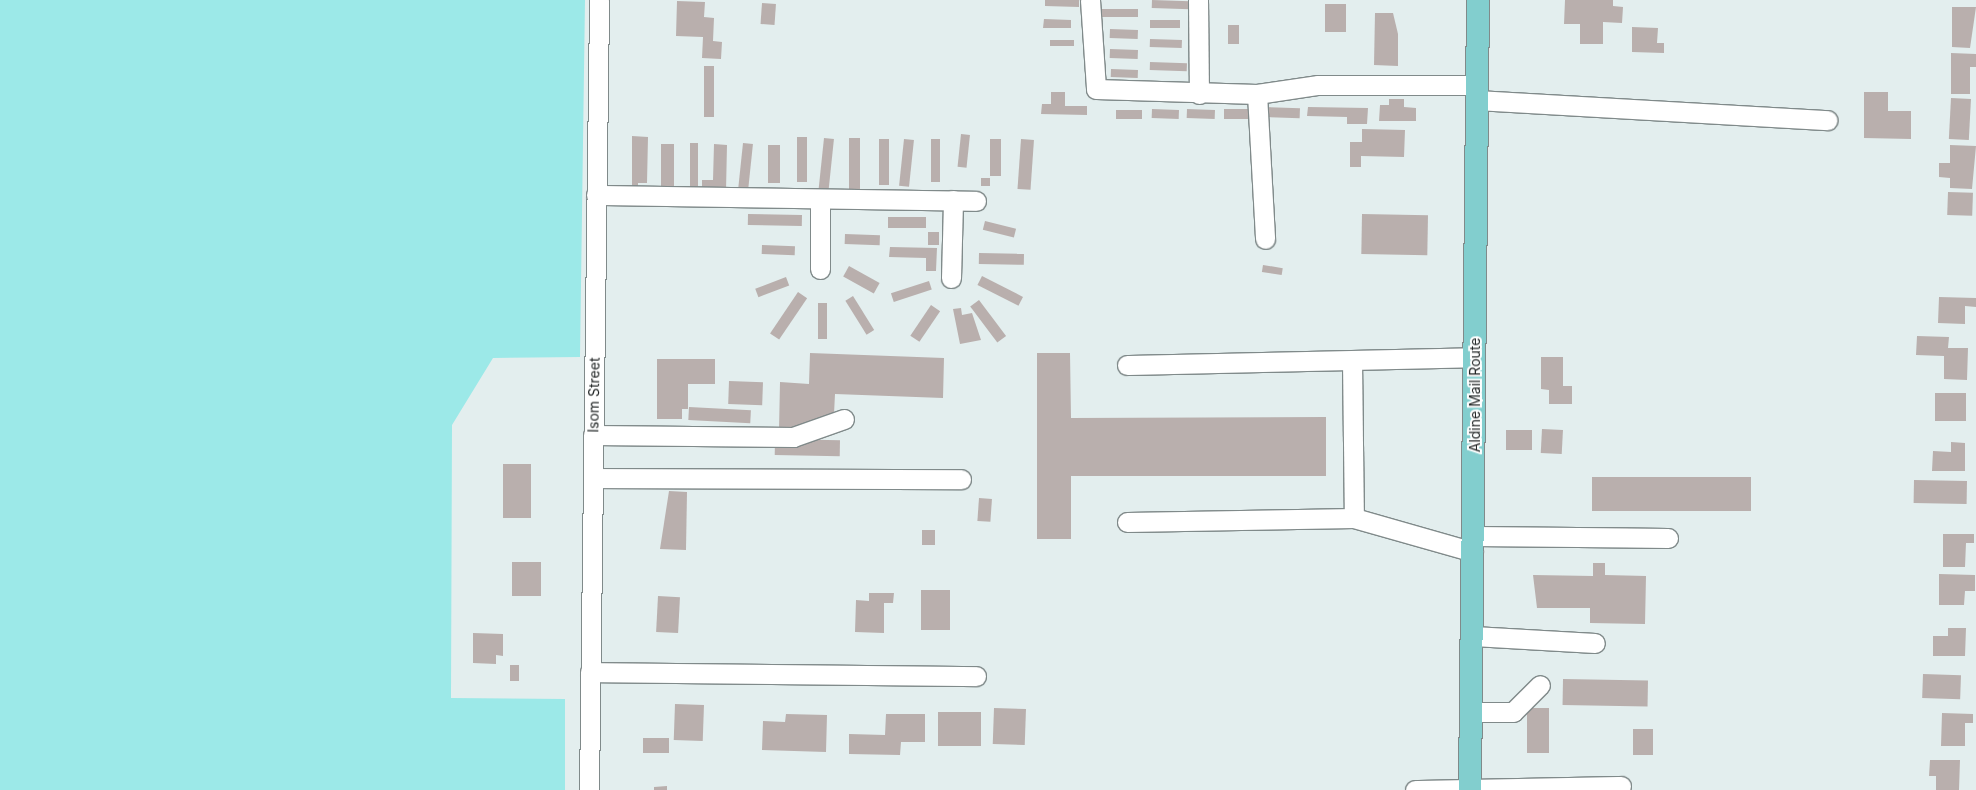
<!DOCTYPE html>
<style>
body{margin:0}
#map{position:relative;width:1976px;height:790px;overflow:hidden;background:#e3eeee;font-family:Inter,sans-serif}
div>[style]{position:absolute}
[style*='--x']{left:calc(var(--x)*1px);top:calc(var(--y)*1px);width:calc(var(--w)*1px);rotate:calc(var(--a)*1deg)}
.green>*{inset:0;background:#9ce9e8}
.building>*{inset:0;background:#b9afad;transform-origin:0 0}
.roads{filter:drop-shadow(1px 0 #808a8a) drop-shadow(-1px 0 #808a8a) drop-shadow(0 1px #808a8a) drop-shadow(0 -1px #808a8a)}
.minor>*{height:19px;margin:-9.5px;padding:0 9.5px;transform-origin:9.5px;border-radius:9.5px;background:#fff}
.major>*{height:22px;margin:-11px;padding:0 11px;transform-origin:11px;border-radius:11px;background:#82cece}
span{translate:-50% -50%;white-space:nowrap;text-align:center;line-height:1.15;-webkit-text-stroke:4px #fff;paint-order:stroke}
.street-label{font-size:14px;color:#1d2121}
</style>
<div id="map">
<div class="green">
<i style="clip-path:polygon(0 0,585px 0,580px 357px,493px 358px,452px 425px,451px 698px,565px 699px,565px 790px,0 790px)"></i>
</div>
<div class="building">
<i style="clip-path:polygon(1045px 0,1079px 0,1079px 7px,1045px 6px)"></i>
<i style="left:1152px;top:0;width:38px;height:8px;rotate:2deg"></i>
<i style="clip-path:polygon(1565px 0,1613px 0,1613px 6px,1623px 7px,1622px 23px,1603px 22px,1603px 44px,1580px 44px,1580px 24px,1564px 24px)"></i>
<i style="clip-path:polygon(677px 1px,705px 2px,704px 17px,714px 18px,713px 41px,722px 42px,721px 59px,702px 58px,703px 37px,676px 36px)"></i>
<i style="left:762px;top:3px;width:14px;height:21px;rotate:4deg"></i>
<i style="left:1325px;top:4px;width:21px;height:28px"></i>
<i style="clip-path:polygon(1952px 7px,1976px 7px,1970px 48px,1952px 47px)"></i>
<i style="left:1102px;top:9px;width:36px;height:8px"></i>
<i style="clip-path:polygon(1375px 13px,1393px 13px,1398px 34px,1398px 66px,1374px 65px)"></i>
<i style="clip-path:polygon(1044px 19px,1071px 20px,1071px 28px,1043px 28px)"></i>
<i style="left:1150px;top:20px;width:30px;height:8px"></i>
<i style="left:1228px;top:25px;width:11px;height:19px"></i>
<i style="clip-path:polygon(1632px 27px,1658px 28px,1657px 43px,1664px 43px,1664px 53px,1632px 52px)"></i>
<i style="left:1110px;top:29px;width:28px;height:9px;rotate:2deg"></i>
<i style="left:1150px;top:39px;width:32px;height:8px;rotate:2deg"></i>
<i style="left:1050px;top:40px;width:24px;height:6px"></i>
<i style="left:1110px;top:49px;width:28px;height:9px;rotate:2deg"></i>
<i style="clip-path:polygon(1951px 53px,1976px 54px,1976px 67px,1970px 67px,1970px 94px,1951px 94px)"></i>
<i style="left:1150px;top:62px;width:37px;height:8px;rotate:2deg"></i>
<i style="left:704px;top:66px;width:10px;height:51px"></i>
<i style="left:1111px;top:69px;width:27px;height:8px;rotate:2deg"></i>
<i style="clip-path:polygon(1051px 92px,1065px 92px,1065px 106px,1087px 106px,1087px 115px,1041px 114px,1042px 104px,1051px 104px)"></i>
<i style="clip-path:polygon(1864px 92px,1888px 92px,1888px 111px,1911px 111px,1911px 139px,1864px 138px)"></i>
<i style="left:1951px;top:98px;width:20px;height:41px;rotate:3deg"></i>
<i style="clip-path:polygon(1389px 99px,1404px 99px,1404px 107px,1416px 108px,1416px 121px,1379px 121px,1380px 105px,1389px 105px)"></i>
<i style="left:1264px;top:107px;width:36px;height:10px;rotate:2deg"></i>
<i style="clip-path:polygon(1308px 107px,1368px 108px,1367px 124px,1347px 124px,1347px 117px,1307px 116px)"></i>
<i style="left:1152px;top:109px;width:27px;height:9px;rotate:2deg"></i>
<i style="left:1187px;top:109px;width:28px;height:9px;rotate:2deg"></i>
<i style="left:1224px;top:109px;width:29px;height:10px"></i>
<i style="left:1116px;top:110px;width:26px;height:9px"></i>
<i style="clip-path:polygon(1362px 129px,1405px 130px,1404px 157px,1361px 156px,1361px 167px,1350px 167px,1350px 142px,1362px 142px)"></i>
<i style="left:961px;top:134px;width:9px;height:33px;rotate:6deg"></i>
<i style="clip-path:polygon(632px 136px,648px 137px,647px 183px,638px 183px,638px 189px,632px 189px)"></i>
<i style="left:797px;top:137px;width:10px;height:45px"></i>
<i style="left:824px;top:138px;width:10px;height:51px;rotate:6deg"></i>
<i style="left:849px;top:138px;width:11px;height:51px"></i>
<i style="left:879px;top:139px;width:10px;height:46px"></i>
<i style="left:904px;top:139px;width:10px;height:47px;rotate:6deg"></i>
<i style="left:931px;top:139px;width:9px;height:43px"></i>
<i style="left:990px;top:139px;width:11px;height:37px"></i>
<i style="left:1021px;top:139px;width:13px;height:50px;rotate:4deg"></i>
<i style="left:690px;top:143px;width:8px;height:47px"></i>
<i style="left:743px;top:143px;width:10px;height:51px;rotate:6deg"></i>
<i style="left:661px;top:144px;width:13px;height:44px"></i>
<i style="clip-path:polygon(714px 144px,727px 145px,726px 191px,702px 191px,702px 180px,713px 180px)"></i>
<i style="left:768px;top:145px;width:12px;height:38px"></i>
<i style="clip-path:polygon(1950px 145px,1976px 146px,1972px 189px,1950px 188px,1950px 178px,1939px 177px,1939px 163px,1950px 163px)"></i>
<i style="left:981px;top:178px;width:9px;height:8px"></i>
<i style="left:1948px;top:192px;width:25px;height:23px;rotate:2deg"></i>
<i style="left:748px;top:214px;width:54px;height:11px;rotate:1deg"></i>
<i style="left:1362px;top:214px;width:66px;height:40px;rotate:1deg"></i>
<i style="left:888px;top:217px;width:38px;height:11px"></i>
<i style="left:985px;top:221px;width:32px;height:9px;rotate:14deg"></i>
<i style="left:928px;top:232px;width:11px;height:13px"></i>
<i style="left:845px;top:234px;width:35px;height:10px;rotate:2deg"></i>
<i style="left:762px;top:245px;width:33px;height:9px;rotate:2deg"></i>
<i style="clip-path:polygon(890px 247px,937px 248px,936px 271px,926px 271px,926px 258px,889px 257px)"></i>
<i style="left:979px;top:253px;width:45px;height:11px;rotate:1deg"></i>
<i style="left:1263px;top:265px;width:20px;height:7px;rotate:9deg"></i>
<i style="left:849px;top:266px;width:35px;height:12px;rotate:29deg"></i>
<i style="left:982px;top:276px;width:46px;height:10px;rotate:27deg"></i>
<i style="left:786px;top:277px;width:9px;height:33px;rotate:69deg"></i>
<i style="left:929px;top:281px;width:9px;height:40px;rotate:72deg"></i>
<i style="left:798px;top:292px;width:11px;height:50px;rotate:34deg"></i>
<i style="left:853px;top:296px;width:40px;height:9px;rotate:58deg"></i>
<i style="clip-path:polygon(1939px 297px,1976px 298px,1976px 307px,1965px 306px,1965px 324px,1938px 323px)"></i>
<i style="left:979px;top:300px;width:45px;height:11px;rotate:53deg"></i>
<i style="left:818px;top:303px;width:9px;height:36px"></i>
<i style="left:931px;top:305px;width:11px;height:37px;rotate:34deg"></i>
<i style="clip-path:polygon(961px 308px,962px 315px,972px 313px,981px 340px,960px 344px,953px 309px)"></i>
<i style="clip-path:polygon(1917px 336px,1949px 337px,1948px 348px,1968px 348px,1967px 380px,1944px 379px,1944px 356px,1916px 355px)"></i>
<i style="clip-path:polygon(810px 353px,944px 358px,943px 398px,835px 394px,834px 414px,827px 420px,811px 420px,811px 427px,779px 430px,780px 382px,809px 384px)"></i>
<i style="clip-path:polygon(1037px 353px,1070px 353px,1071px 418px,1326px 417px,1326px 476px,1071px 476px,1071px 539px,1037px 539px)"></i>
<i style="clip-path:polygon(1541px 357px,1563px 357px,1563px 386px,1572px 386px,1572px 404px,1549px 404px,1549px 390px,1541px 389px)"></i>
<i style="clip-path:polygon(657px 359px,715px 359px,715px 384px,688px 384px,688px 409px,682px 409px,682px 419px,657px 419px)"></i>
<i style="left:729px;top:381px;width:34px;height:23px;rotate:2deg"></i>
<i style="left:1935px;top:393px;width:31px;height:28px"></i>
<i style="left:689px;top:407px;width:62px;height:13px;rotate:3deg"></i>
<i style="left:1542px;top:429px;width:21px;height:24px;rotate:3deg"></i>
<i style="left:1506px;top:430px;width:26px;height:20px"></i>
<i style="left:775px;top:439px;width:65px;height:16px;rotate:1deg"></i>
<i style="clip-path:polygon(1951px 442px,1965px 443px,1965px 471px,1932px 471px,1933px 451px,1951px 452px)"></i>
<i style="left:503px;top:464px;width:28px;height:54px"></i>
<i style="left:1592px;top:477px;width:159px;height:34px"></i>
<i style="left:1914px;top:480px;width:53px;height:23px;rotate:1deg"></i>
<i style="clip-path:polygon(669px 491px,687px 492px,686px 550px,660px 549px)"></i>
<i style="left:979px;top:498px;width:13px;height:23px;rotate:4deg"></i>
<i style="left:922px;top:530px;width:13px;height:15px"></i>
<i style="clip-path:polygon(1943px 534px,1974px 534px,1974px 543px,1966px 543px,1965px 567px,1943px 567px)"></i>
<i style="left:512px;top:562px;width:29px;height:34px"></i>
<i style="clip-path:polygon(1593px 563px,1605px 563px,1605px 575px,1646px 576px,1645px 624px,1590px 623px,1590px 608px,1537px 608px,1533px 575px,1593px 576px)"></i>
<i style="clip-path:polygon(1939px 574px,1975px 575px,1975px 591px,1965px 591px,1964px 605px,1939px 605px)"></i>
<i style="left:921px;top:590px;width:29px;height:40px"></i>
<i style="clip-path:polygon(869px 593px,894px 593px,893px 603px,884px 603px,884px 633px,855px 632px,856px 600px,869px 601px)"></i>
<i style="left:658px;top:596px;width:22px;height:36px;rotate:3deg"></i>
<i style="clip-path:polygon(1948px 628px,1966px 628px,1965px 656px,1933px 656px,1933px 636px,1948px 636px)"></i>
<i style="clip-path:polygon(473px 633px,503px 634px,503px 656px,496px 655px,496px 664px,473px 663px)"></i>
<i style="left:510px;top:665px;width:9px;height:16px"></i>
<i style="left:1923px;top:674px;width:38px;height:24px;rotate:2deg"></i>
<i style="left:1563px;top:679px;width:85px;height:26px;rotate:1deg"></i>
<i style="left:675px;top:704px;width:29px;height:36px;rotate:2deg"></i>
<i style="left:994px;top:708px;width:32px;height:36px;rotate:2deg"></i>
<i style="left:1527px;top:708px;width:22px;height:45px"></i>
<i style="left:938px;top:712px;width:43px;height:34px"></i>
<i style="clip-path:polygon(1942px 713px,1973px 714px,1973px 723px,1965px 723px,1965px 746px,1941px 746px)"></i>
<i style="clip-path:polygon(786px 714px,827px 715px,826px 752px,762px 750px,763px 721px,785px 722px)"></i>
<i style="clip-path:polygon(886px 714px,925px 714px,925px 742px,901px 742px,900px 755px,849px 754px,849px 734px,885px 735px)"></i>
<i style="left:1633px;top:729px;width:20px;height:26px"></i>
<i style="left:643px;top:738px;width:26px;height:15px"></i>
<i style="clip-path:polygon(1930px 760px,1960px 760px,1959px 790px,1936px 790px,1936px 776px,1929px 776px)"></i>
<i style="clip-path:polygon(667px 786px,667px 790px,654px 790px,654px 787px)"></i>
</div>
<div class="roads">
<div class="minor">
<i style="--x:1090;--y:0;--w:89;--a:86.1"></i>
<i style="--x:1096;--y:89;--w:161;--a:1.8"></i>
<i style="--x:1257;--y:94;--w:62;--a:-8.4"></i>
<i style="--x:1318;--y:85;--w:159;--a:0"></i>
<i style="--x:1198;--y:0;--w:94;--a:89.4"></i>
<i style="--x:1257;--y:94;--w:145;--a:86.8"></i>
<i style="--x:1477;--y:100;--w:351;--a:3.3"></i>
<i style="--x:596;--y:195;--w:380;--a:0.9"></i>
<i style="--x:820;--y:199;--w:70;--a:90"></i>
<i style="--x:951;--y:278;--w:78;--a:-88.5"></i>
<i style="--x:1352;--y:361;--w:157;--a:89.3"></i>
<i style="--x:1127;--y:365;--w:348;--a:-1.3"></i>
<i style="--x:593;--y:435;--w:200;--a:0.6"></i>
<i style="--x:793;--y:437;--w:54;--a:-19.4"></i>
<i style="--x:593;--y:478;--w:368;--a:0.2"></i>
<i style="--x:1127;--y:522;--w:227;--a:-1"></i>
<i style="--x:1354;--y:518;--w:124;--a:15.9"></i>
<i style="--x:1474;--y:536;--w:194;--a:0.6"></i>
<i style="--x:1473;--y:636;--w:122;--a:3.3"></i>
<i style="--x:590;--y:672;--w:386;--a:0.6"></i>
<i style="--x:1472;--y:712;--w:41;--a:0"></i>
<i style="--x:1513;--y:712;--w:38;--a:-45"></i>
<i style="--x:589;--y:790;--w:790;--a:-89.27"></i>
<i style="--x:1415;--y:790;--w:206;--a:-1.1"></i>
</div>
<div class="major">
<i style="--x:1470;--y:790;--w:790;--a:-89.42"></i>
</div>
</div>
<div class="street-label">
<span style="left:594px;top:395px;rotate:-89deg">Isom Street</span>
<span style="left:1475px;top:395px;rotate:-90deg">Aldine Mail Route</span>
</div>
</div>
